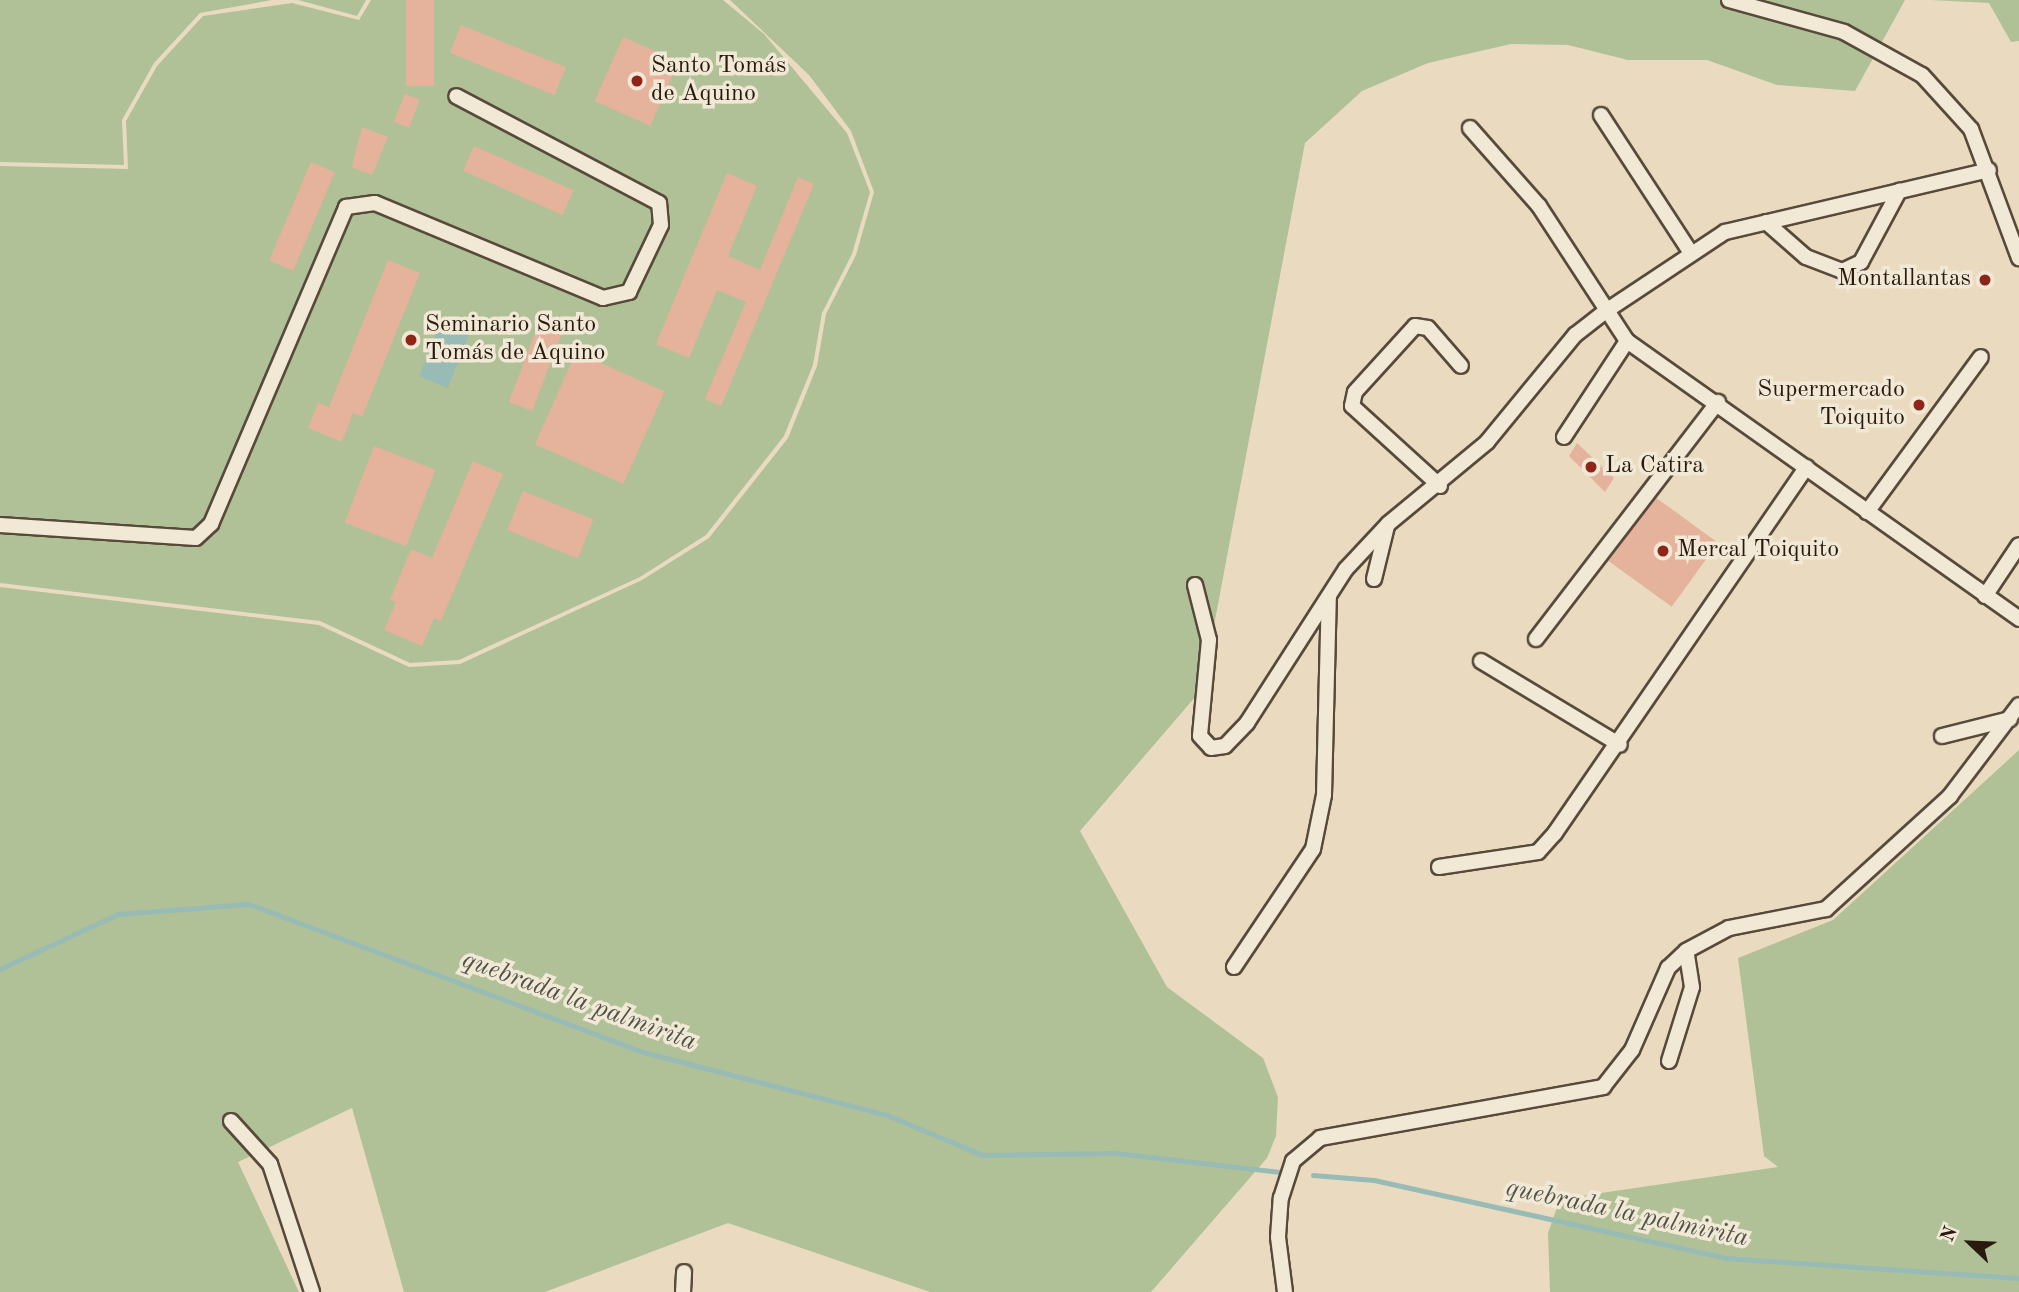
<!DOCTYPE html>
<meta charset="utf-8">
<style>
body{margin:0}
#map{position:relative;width:2019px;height:1292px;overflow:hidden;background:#eadbc0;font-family:"Old Standard TT",serif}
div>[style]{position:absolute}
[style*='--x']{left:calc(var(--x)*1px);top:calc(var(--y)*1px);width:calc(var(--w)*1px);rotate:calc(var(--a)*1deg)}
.green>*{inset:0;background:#b0c197}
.water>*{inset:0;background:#98bbb5;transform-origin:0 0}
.stream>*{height:5px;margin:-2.5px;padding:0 2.5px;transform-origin:2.5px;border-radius:2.5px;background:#98bbb5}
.building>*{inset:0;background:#e5b29c;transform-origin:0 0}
.roads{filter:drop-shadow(2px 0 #584a3a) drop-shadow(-2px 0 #584a3a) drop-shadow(0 2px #584a3a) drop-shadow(0 -2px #584a3a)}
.minor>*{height:14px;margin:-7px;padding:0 7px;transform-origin:7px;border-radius:7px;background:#f1e8d6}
.dots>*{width:19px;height:19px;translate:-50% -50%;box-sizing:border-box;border:4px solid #f1e8d6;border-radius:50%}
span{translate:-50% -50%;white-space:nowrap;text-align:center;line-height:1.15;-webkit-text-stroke:7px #f1e8d6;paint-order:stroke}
.poi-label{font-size:24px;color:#281a0e}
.left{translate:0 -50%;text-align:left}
.right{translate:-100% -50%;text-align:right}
.water-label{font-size:26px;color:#4f5248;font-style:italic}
.north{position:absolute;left:1935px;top:1208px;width:70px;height:70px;-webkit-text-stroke:5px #f1e8d6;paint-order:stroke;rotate:293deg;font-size:19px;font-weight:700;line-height:28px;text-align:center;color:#281a0e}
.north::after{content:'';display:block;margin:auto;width:24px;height:32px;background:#281a0e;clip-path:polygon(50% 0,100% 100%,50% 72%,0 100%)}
</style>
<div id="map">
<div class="green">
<i style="clip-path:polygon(0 0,272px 0,200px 13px,154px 63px,122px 120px,124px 165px,0 162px)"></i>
<i style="clip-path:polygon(298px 0,366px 0,357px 16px)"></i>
<i style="clip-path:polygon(371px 0,723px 0,764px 34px,847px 133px,870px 192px,852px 254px,822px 313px,813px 365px,784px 436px,706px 535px,640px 577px,459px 660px,410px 663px,320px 621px,0 583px,0 166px,128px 169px,126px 121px,157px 66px,203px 16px,292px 3px,359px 20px)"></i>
<i style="clip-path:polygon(730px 0,1905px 0,1855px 91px,1777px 85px,1707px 60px,1628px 60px,1568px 45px,1511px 44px,1428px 63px,1362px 91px,1305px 143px,1202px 689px,1080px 831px,1167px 987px,1263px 1058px,1278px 1097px,1276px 1136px,1267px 1158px,1151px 1292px,930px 1292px,728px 1223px,545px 1292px,404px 1292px,352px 1108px,238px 1162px,299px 1292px,0 1292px,0 587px,319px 625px,409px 667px,460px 664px,642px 580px,709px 538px,788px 438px,817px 366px,826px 314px,856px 255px,874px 192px,851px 131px,809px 75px)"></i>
<i style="clip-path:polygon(1931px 0,2019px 0,2019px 41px,2011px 42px,1989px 3px)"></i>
<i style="clip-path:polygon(2019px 750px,2019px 1292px,1550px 1292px,1548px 1233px,1560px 1199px,1778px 1167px,1764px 1156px,1738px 958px,1833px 920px)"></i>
</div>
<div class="water">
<i style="left:443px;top:317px;width:31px;height:64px;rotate:22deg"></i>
</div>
<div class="stream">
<i style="--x:0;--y:969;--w:130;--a:-25"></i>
<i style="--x:118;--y:914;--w:131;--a:-4.4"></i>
<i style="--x:249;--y:904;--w:421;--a:20.6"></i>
<i style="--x:643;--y:1052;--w:252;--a:14.5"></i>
<i style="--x:887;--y:1115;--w:103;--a:22.8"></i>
<i style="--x:982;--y:1155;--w:134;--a:-0.9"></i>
<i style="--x:1116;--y:1153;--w:165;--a:6.6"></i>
<i style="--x:1313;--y:1175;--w:61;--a:4.7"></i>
<i style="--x:1374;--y:1180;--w:360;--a:12.5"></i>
<i style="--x:1725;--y:1258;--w:295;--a:3.9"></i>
</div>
<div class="building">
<i style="left:406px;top:0;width:28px;height:86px"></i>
<i style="left:461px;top:25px;width:113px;height:30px;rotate:22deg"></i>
<i style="left:623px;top:37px;width:61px;height:70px;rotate:24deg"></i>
<i style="left:405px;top:94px;width:16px;height:30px;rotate:22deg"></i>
<i style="clip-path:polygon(362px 127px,388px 137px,372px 175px,352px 167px)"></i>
<i style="left:474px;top:146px;width:109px;height:27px;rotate:24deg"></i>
<i style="left:311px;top:162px;width:26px;height:107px;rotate:23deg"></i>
<i style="clip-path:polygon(727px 173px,757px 186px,728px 256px,760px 270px,798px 177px,814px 184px,721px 406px,705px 399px,746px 302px,717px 290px,689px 358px,656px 344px)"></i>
<i style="clip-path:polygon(388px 260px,420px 273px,362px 417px,353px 413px,342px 442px,308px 428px,318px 403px,329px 407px)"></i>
<i style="left:541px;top:318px;width:25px;height:90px;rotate:21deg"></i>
<i style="left:576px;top:352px;width:97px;height:101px;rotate:24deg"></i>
<i style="clip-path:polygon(1577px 443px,1614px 478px,1605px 492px,1569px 456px)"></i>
<i style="left:374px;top:446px;width:66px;height:82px;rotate:21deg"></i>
<i style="clip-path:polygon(473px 461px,503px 474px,441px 621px,434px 618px,422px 646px,384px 630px,396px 602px,390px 600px,411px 549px,432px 558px)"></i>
<i style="left:523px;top:491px;width:76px;height:42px;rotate:22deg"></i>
<i style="left:1655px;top:497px;width:78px;height:79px;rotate:36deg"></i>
</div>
<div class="roads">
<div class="minor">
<i style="--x:1729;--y:0;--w:119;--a:15.5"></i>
<i style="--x:1844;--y:32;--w:89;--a:28.9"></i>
<i style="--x:1922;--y:75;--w:73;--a:47.8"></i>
<i style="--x:1971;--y:129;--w:138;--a:69.6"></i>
<i style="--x:1601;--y:115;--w:165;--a:56.9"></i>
<i style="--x:1470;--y:128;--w:104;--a:48.5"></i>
<i style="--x:1539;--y:206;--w:161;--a:56.9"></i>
<i style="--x:1627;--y:341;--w:481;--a:35.3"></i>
<i style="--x:1766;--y:222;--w:53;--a:41.2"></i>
<i style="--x:1806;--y:257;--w:39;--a:21"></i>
<i style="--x:1842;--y:271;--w:21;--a:-25"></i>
<i style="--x:1861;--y:262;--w:81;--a:-61.8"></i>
<i style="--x:1564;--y:437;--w:115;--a:-56.7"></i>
<i style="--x:1440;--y:486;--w:119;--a:-137.7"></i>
<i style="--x:1352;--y:406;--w:14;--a:-78"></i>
<i style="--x:1355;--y:392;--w:89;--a:-47.7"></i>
<i style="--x:1415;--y:326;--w:13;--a:9"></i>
<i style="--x:1428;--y:328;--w:50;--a:49"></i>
<i style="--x:1867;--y:512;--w:192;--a:-53.7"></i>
<i style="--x:0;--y:525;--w:196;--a:3.8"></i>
<i style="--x:196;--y:538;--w:21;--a:-43"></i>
<i style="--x:211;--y:524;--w:345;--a:-66.9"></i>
<i style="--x:346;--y:207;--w:29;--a:-8"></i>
<i style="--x:375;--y:203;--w:247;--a:22.6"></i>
<i style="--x:603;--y:298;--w:27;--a:-13"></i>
<i style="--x:629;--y:292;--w:74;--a:-64.5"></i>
<i style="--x:661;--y:225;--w:22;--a:-95"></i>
<i style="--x:659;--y:203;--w:229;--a:-152.2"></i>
<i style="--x:1374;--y:579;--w:55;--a:-76.2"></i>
<i style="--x:1195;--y:585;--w:57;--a:75.7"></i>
<i style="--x:1209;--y:640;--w:96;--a:95.4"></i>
<i style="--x:1200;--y:736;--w:16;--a:47"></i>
<i style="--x:1211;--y:748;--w:14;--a:-8"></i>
<i style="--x:1225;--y:746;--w:32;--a:-46"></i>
<i style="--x:1247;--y:723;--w:183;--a:-57.3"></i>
<i style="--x:1346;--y:569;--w:62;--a:-47"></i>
<i style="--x:1388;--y:524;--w:129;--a:-39.6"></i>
<i style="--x:1487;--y:442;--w:139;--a:-50.6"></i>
<i style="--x:1575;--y:335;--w:39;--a:-38"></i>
<i style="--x:1606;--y:311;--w:143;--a:-33.6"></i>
<i style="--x:1725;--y:232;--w:271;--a:-13.2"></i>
<i style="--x:1985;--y:596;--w:61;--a:-56.3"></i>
<i style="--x:1536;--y:639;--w:299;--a:-52.5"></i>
<i style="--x:1481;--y:661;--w:162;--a:31.1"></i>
<i style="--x:1942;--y:736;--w:70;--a:-14"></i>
<i style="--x:1439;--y:867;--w:100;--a:-8.6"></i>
<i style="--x:1538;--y:852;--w:25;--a:-48"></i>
<i style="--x:1555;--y:833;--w:444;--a:-55.5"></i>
<i style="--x:1234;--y:967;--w:142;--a:-56.2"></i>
<i style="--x:1313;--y:849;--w:55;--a:-78.5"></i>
<i style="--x:1324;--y:795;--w:198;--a:-88.6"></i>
<i style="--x:1669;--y:1061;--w:77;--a:-72.7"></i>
<i style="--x:1692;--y:987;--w:36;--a:-99"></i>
<i style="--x:231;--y:1121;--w:58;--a:47.8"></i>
<i style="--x:270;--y:1164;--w:135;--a:71.8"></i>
<i style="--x:683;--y:1292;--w:20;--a:-87"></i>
<i style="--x:1285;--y:1292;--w:55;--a:-97.3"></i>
<i style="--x:1278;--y:1237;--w:39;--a:-86"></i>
<i style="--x:1281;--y:1198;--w:39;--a:-72"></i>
<i style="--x:1293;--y:1161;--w:35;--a:-40"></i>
<i style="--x:1320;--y:1138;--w:288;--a:-10.2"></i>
<i style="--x:1603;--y:1087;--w:47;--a:-51.9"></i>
<i style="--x:1632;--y:1050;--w:90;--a:-66.3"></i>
<i style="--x:1668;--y:968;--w:25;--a:-43"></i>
<i style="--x:1686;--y:951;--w:49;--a:-28.1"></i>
<i style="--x:1729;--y:928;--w:99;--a:-11.1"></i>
<i style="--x:1826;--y:909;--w:168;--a:-42.3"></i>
<i style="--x:1950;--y:796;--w:114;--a:-52.8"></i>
</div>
</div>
<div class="dots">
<i style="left:637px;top:81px;background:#8f2418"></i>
<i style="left:1985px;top:280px;background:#8f2418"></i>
<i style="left:411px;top:340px;background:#8f2418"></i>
<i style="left:1919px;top:405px;background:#8f2418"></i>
<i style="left:1591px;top:467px;background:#8f2418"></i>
<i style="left:1663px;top:551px;background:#8f2418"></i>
</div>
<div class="poi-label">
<span class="left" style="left:651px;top:81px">Santo Tomás<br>de Aquino</span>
<span class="right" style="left:1971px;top:280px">Montallantas</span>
<span class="left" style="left:425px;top:340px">Seminario Santo<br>Tomás de Aquino</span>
<span class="right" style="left:1905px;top:405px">Supermercado<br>Toiquito</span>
<span class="left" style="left:1605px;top:467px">La Catira</span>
<span class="left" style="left:1677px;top:551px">Mercal Toiquito</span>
</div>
<div class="water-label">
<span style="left:579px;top:1002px;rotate:20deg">quebrada la palmirita</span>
<span style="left:1627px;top:1214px;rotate:12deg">quebrada la palmirita</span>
</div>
<div class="north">N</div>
</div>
